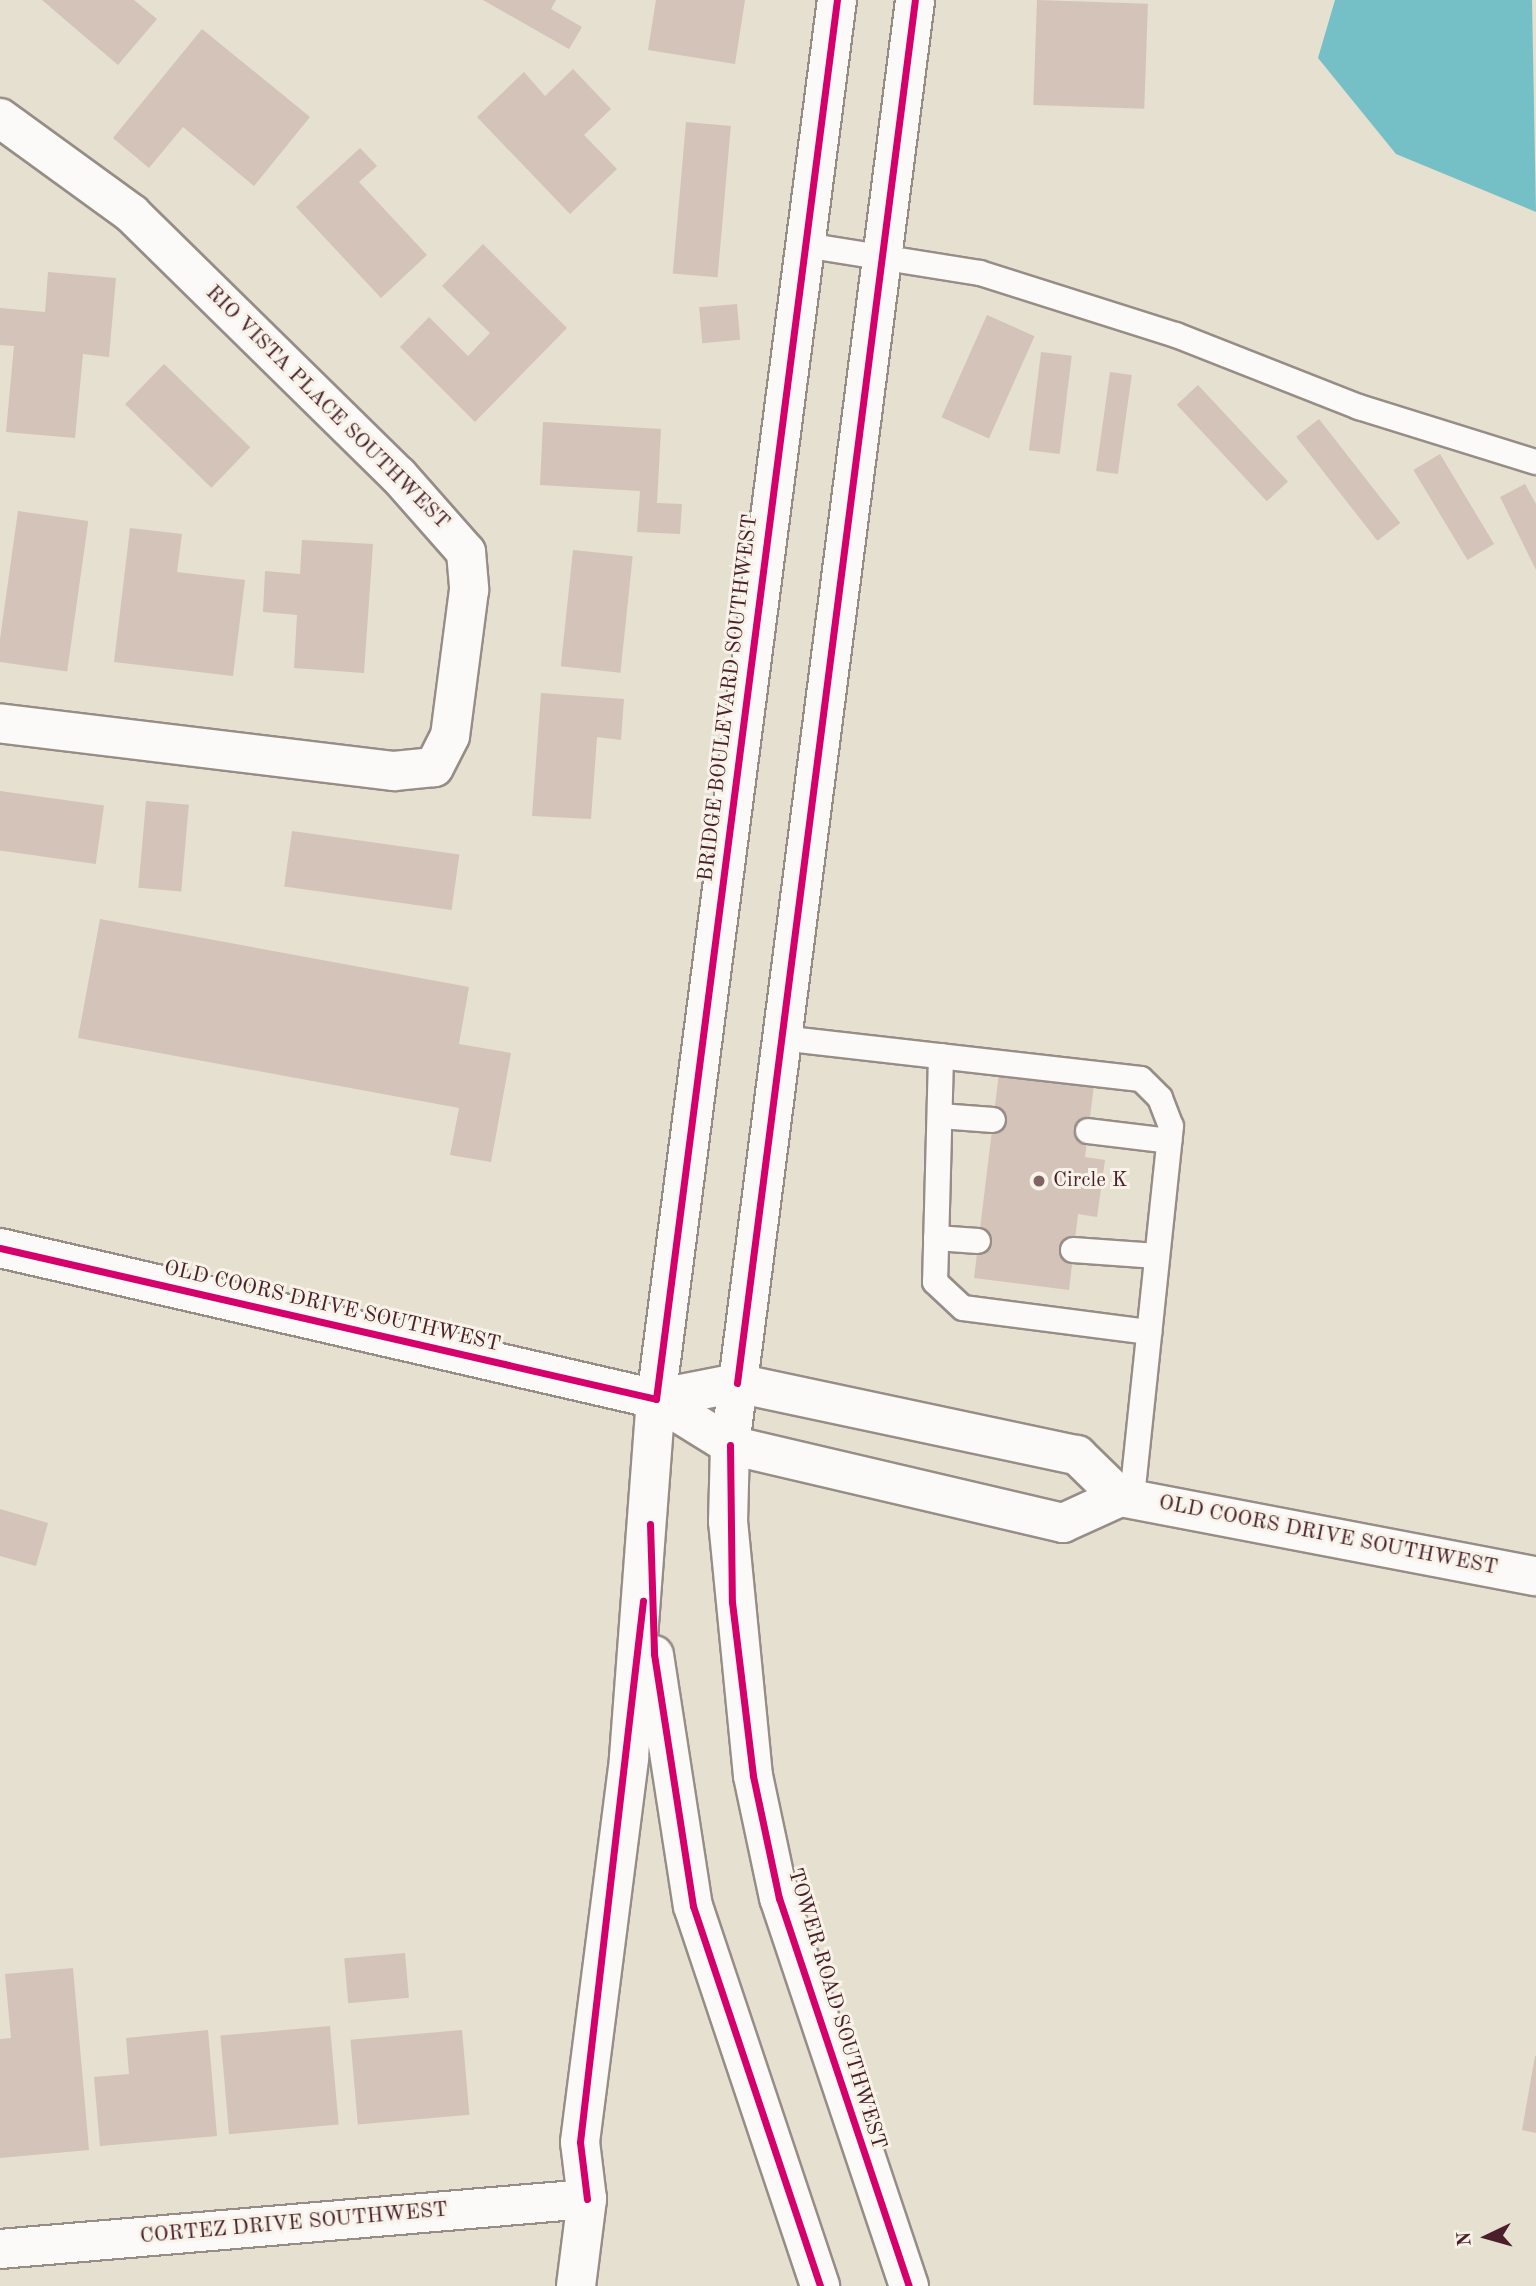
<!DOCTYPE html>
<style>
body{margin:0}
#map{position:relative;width:1536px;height:2286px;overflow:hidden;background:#e6e0d0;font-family:"Old Standard TT",serif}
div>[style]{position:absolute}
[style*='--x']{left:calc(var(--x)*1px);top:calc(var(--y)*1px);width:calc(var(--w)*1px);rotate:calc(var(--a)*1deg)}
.water>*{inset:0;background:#75c0c6}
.building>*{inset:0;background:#d3c3b9;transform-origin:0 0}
.roads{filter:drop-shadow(2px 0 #978d87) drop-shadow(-2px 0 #978d87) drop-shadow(0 2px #978d87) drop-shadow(0 -2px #978d87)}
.lane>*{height:24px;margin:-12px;padding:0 12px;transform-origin:12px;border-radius:12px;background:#fbfaf8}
.street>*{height:38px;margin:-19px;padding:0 19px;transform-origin:19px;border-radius:19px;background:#fbfaf8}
.secondary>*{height:38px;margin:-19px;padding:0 19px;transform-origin:19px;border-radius:19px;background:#fbfaf8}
.cycleway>*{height:7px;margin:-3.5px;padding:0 3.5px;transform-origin:3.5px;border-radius:3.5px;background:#d6006c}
.dots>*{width:19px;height:19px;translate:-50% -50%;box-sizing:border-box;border:4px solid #f7f3e8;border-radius:50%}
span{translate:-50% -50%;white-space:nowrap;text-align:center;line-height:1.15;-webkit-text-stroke:6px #f7f3e8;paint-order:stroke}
.street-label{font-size:21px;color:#4a1f2b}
.poi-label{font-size:21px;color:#4a1f2b}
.left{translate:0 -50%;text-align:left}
.north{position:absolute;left:1452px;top:2202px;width:70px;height:70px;-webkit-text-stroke:5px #f7f3e8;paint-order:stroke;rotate:265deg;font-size:19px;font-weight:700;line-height:28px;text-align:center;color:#4a1f2b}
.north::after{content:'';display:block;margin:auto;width:24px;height:32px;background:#4a1f2b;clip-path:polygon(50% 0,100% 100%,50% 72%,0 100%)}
</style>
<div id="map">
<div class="water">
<i style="clip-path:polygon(1335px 0,1532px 0,1536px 212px,1396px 154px,1318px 58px)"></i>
</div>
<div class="building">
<i style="clip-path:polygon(42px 0,134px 0,157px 19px,118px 65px)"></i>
<i style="clip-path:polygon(483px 0,556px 0,551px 9px,582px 27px,569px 49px)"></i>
<i style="clip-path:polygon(656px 0,745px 0,735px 64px,648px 50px)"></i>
<i style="left:1037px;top:0;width:111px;height:105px;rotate:2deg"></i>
<i style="clip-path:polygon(202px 29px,310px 117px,254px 186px,183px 127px,149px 168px,113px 138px)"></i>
<i style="clip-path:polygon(573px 69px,611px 109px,584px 135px,617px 169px,570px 214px,477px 117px,524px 72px,545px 96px)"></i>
<i style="left:686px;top:122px;width:45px;height:152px;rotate:5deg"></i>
<i style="clip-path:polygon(360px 148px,377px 166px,359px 182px,427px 255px,381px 298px,296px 207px)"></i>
<i style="clip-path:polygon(483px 244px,567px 328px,475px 422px,400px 347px,429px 317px,468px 356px,490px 333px,442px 286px)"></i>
<i style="clip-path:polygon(48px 272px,116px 278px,109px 357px,83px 354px,75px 438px,6px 432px,14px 346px,0 345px,0 308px,45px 312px)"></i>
<i style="left:737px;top:304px;width:36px;height:38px;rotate:85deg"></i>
<i style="left:987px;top:315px;width:52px;height:112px;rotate:24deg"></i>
<i style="left:1041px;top:352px;width:31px;height:99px;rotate:7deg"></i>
<i style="left:164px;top:364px;width:120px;height:56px;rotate:44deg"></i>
<i style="left:1110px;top:372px;width:22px;height:100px;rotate:8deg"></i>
<i style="left:1198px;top:385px;width:132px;height:29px;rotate:47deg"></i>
<i style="left:1319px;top:419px;width:132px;height:29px;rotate:52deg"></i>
<i style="clip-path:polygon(543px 422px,661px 429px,657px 503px,682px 504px,680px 534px,637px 532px,640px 491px,540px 485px)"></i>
<i style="left:1440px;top:454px;width:105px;height:31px;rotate:59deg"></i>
<i style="clip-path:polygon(1525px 484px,1536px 504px,1536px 570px,1500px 497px)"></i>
<i style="left:18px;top:511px;width:71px;height:152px;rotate:8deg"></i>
<i style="clip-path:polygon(130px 528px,182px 534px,177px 572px,245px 580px,233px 676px,114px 662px)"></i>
<i style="clip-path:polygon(302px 540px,373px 544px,364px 673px,294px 668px,297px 615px,263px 612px,265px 571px,300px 574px)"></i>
<i style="left:573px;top:550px;width:60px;height:117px;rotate:6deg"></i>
<i style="clip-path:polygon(541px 693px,624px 699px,621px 740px,597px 737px,591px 819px,532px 816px)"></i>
<i style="left:0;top:791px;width:105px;height:59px;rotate:8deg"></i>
<i style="left:146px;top:801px;width:43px;height:87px;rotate:5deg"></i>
<i style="left:292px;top:831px;width:169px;height:56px;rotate:8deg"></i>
<i style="clip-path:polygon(100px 919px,469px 987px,459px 1044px,511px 1053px,491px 1162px,450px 1155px,459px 1108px,78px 1038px)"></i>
<i style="clip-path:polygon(999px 1073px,1094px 1085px,1085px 1157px,1105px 1160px,1097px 1217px,1078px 1214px,1069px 1290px,974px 1278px)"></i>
<i style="clip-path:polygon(0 1509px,48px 1523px,36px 1566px,0 1556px)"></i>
<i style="left:405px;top:1953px;width:45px;height:61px;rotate:85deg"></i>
<i style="clip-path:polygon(73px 1968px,89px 2150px,0 2158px,0 2039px,11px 2038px,5px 1974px)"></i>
<i style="left:330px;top:2026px;width:99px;height:110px;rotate:85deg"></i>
<i style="clip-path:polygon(208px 2030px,217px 2136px,100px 2146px,94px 2077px,129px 2074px,126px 2038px)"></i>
<i style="left:462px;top:2030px;width:85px;height:112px;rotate:85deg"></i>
<i style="clip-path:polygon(1535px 2056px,1536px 2056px,1536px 2133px,1522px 2130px)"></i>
</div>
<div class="roads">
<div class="lane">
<i style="--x:805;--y:245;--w:177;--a:9.1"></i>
<i style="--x:980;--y:273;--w:206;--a:17.6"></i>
<i style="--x:1176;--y:335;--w:197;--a:21.5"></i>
<i style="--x:1359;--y:407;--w:185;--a:17.3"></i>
<i style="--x:781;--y:1038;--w:362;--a:6.5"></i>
<i style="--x:1141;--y:1079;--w:27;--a:45"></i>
<i style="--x:1160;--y:1098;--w:30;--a:69"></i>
<i style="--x:1171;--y:1126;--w:375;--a:96"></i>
<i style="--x:941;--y:1056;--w:226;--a:91.5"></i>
<i style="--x:935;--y:1282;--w:38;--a:43"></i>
<i style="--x:963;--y:1308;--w:188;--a:7.4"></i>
<i style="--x:940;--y:1116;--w:53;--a:4.3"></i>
<i style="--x:1088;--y:1131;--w:82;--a:7"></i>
<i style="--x:936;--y:1238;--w:42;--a:4.1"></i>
<i style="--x:1073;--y:1250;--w:84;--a:4.1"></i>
</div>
<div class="street">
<i style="--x:0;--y:118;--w:163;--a:36"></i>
<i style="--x:132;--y:214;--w:373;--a:44.5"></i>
<i style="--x:398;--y:475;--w:103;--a:48.6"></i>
<i style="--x:466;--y:552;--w:38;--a:85"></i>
<i style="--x:469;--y:590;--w:147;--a:97.4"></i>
<i style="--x:450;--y:736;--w:35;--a:117"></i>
<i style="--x:434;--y:767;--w:40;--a:174.3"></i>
<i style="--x:394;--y:771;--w:397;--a:-173.1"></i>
<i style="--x:0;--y:2249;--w:589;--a:-4.87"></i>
</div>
<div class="secondary">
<i style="--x:0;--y:1248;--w:673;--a:12.96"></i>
<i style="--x:656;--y:1399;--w:87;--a:31.9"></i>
<i style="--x:730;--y:1445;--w:342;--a:13.2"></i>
<i style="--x:1063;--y:1523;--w:63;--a:-24.5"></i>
<i style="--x:1120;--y:1497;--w:423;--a:10.8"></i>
<i style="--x:656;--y:1399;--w:83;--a:-11.2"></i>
<i style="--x:737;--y:1383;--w:348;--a:12"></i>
<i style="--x:1077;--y:1455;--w:60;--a:44.3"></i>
<i style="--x:654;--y:1655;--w:254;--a:81.2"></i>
<i style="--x:693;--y:1906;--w:401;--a:71.5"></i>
<i style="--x:576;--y:2286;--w:88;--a:-82.8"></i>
<i style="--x:587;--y:2199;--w:57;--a:-97"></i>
<i style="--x:580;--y:2142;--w:388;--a:-82.7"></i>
<i style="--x:629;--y:1757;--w:359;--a:-85.7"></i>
<i style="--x:656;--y:1399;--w:1411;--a:-82.63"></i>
<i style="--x:909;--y:2286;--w:409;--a:-108.5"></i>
<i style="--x:779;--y:1898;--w:125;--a:-102"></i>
<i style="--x:753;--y:1776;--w:255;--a:-95.6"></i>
<i style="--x:728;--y:1522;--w:77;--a:-88.5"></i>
<i style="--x:730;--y:1445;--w:1457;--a:-82.7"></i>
</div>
</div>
<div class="cycleway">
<i style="--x:0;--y:1248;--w:673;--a:12.96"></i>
<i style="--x:656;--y:1399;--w:1411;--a:-82.63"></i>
<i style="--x:737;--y:1383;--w:1394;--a:-82.67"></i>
<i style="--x:730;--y:1445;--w:157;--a:89.3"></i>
<i style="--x:732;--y:1602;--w:175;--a:83.1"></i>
<i style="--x:753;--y:1776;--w:125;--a:78"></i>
<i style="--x:779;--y:1898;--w:409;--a:71.5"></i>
<i style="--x:650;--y:1524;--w:130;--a:88.2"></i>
<i style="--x:654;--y:1654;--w:255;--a:81.2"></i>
<i style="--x:693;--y:1906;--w:401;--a:71.5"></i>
<i style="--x:587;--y:2199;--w:57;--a:-97"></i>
<i style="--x:580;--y:2142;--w:545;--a:-83.36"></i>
</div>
<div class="dots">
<i style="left:1039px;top:1181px;background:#816365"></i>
</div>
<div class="street-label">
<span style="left:327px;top:408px;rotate:45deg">RIO VISTA PLACE SOUTHWEST</span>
<span style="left:729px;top:698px;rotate:-83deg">BRIDGE BOULEVARD SOUTHWEST</span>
<span style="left:332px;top:1307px;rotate:13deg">OLD COORS DRIVE SOUTHWEST</span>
<span style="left:1328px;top:1536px;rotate:11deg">OLD COORS DRIVE SOUTHWEST</span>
<span style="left:836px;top:2009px;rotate:73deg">TOWER ROAD SOUTHWEST</span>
<span style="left:294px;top:2224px;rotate:-5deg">CORTEZ DRIVE SOUTHWEST</span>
</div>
<div class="poi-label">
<span class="left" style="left:1053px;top:1181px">Circle K</span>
</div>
<div class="north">N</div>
</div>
